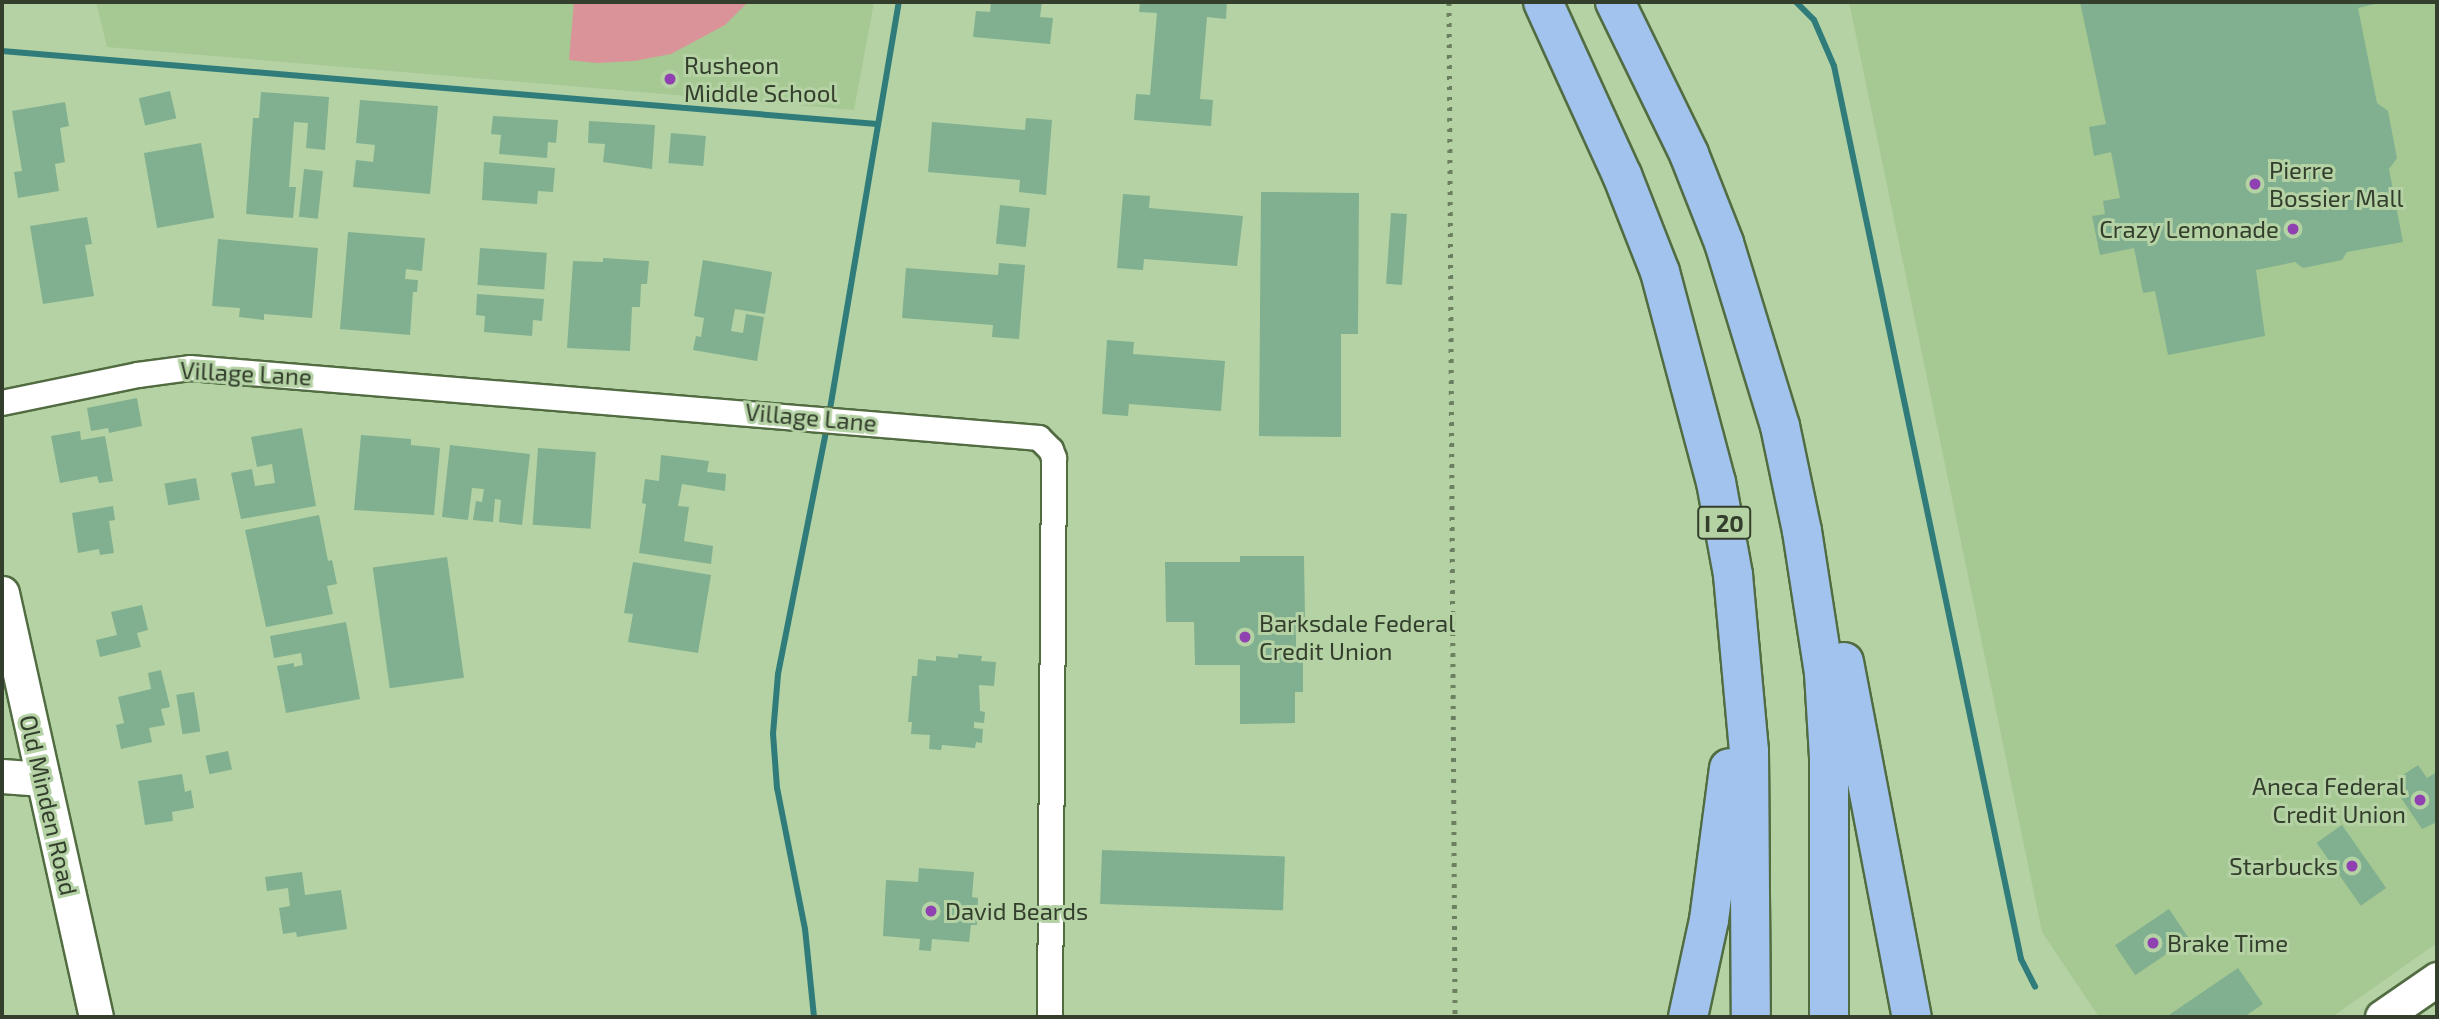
<!DOCTYPE html>
<style>
body{margin:0}
#map{position:relative;width:2439px;height:1019px;overflow:hidden;background:#b4d2a4;font-family:"Exo 2",sans-serif}
div>[style]{position:absolute}
[style*='--x']{left:calc(var(--x)*1px);top:calc(var(--y)*1px);width:calc(var(--w)*1px);rotate:calc(var(--a)*1deg)}
.built>*{inset:0;background:#a6c893}
.green>*{inset:0;background:#da9499}
.stream>*{height:6px;margin:-3px;padding:0 3px;transform-origin:3px;border-radius:3px;background:#2f7c7b}
.building>*{inset:0;background:#80b08f;transform-origin:0 0}
.roads{filter:drop-shadow(2px 0 #526c42) drop-shadow(-2px 0 #526c42) drop-shadow(0 2px #526c42) drop-shadow(0 -2px #526c42)}
.street>*{height:24px;margin:-12px;padding:0 12px;transform-origin:12px;border-radius:12px;background:#fff}
.secondary>*{height:33px;margin:-16.5px;padding:0 16.5px;transform-origin:16.5px;border-radius:16.5px;background:#fff}
.highway>*{height:38px;margin:-19px;padding:0 19px;transform-origin:19px;border-radius:19px;background:#a1c3ed}
.rail>*{height:5px;margin-top:-2.5px;transform-origin:0;background:repeating-linear-gradient(90deg,#6c8061 0 3.5px,transparent 0 10.5px)}
.dots>*{width:19px;height:19px;translate:-50% -50%;box-sizing:border-box;border:4px solid #b4d2a4;border-radius:50%}
span{translate:-50% -50%;white-space:nowrap;text-align:center;line-height:1.15;-webkit-text-stroke:6px #b4d2a4;paint-order:stroke}
.shield-label span{padding:2px 5px;background:#b4d2a4;border:2px solid;border-radius:5px;-webkit-text-stroke-width:0}
.shield-label{font-size:23px;color:#333e2c;font-weight:700}
.poi-label{font-size:24px;color:#333e2c}
.left{translate:0 -50%;text-align:left}
.right{translate:-100% -50%;text-align:right}
.street-label{font-size:24px;color:#333e2c}
.frame{position:absolute;inset:0;border:4px solid #333e2c;pointer-events:none}
</style>
<div id="map">
<div class="built">
<i style="clip-path:polygon(96px 2px,874px 2px,854px 110px,107px 47px)"></i>
<i style="clip-path:polygon(1849px 2px,2437px 2px,2437px 943px,2332px 1017px,2099px 1017px,2042px 932px)"></i>
</div>
<div class="green">
<i style="clip-path:polygon(574px 2px,748px 2px,725px 25px,671px 54px,634px 61px,597px 63px,569px 60px)"></i>
</div>
<div class="stream">
<i style="--x:1796;--y:2;--w:25;--a:45"></i>
<i style="--x:1814;--y:20;--w:50;--a:66.5"></i>
<i style="--x:1834;--y:66;--w:912;--a:78.17"></i>
<i style="--x:2021;--y:959;--w:31;--a:63"></i>
<i style="--x:2;--y:51;--w:878;--a:4.77"></i>
<i style="--x:829;--y:415;--w:419;--a:-80.4"></i>
<i style="--x:814;--y:1017;--w:88;--a:-95.8"></i>
<i style="--x:805;--y:929;--w:144;--a:-101.2"></i>
<i style="--x:777;--y:788;--w:54;--a:-94.2"></i>
<i style="--x:773;--y:734;--w:60;--a:-85.2"></i>
<i style="--x:778;--y:674;--w:253;--a:-78.8"></i>
</div>
<div class="building">
<i style="clip-path:polygon(991px 2px,1042px 2px,1040px 17px,1053px 18px,1050px 44px,973px 37px,976px 11px,990px 12px)"></i>
<i style="clip-path:polygon(1140px 2px,1227px 2px,1226px 19px,1207px 17px,1200px 99px,1213px 100px,1211px 126px,1134px 120px,1136px 94px,1150px 95px,1157px 13px,1139px 12px)"></i>
<i style="clip-path:polygon(2080px 2px,2384px 2px,2358px 8px,2377px 103px,2388px 111px,2397px 158px,2389px 169px,2403px 242px,2347px 252px,2342px 260px,2303px 268px,2295px 262px,2256px 270px,2265px 336px,2168px 355px,2155px 291px,2143px 293px,2134px 248px,2100px 255px,2092px 216px,2105px 214px,2103px 201px,2120px 198px,2111px 152px,2094px 156px,2089px 127px,2106px 124px)"></i>
<i style="left:170px;top:91px;width:28px;height:32px;rotate:77deg"></i>
<i style="clip-path:polygon(261px 92px,329px 97px,325px 150px,306px 148px,308px 123px,294px 122px,289px 187px,296px 187px,293px 218px,246px 214px,253px 118px,259px 118px)"></i>
<i style="clip-path:polygon(360px 100px,438px 106px,430px 194px,353px 187px,356px 160px,373px 162px,375px 145px,356px 143px)"></i>
<i style="clip-path:polygon(65px 102px,69px 126px,60px 128px,65px 162px,55px 164px,59px 191px,18px 198px,14px 172px,22px 171px,12px 111px)"></i>
<i style="clip-path:polygon(493px 116px,558px 120px,556px 143px,548px 142px,547px 158px,499px 154px,501px 135px,491px 134px)"></i>
<i style="clip-path:polygon(1026px 118px,1052px 120px,1046px 195px,1019px 192px,1020px 180px,928px 172px,932px 122px,1025px 130px)"></i>
<i style="clip-path:polygon(589px 121px,655px 125px,652px 169px,603px 162px,605px 144px,588px 143px)"></i>
<i style="left:671px;top:133px;width:35px;height:30px;rotate:5deg"></i>
<i style="left:201px;top:143px;width:76px;height:58px;rotate:80deg"></i>
<i style="clip-path:polygon(484px 162px,555px 168px,553px 192px,538px 191px,537px 204px,482px 200px)"></i>
<i style="left:304px;top:169px;width:19px;height:48px;rotate:6deg"></i>
<i style="clip-path:polygon(1261px 192px,1359px 193px,1358px 334px,1341px 334px,1341px 437px,1259px 436px)"></i>
<i style="clip-path:polygon(1123px 194px,1150px 196px,1149px 208px,1243px 216px,1237px 266px,1144px 259px,1143px 270px,1117px 268px)"></i>
<i style="left:1000px;top:205px;width:30px;height:39px;rotate:6deg"></i>
<i style="left:1391px;top:213px;width:16px;height:71px;rotate:4deg"></i>
<i style="clip-path:polygon(87px 217px,92px 244px,85px 245px,94px 296px,43px 304px,30px 226px)"></i>
<i style="clip-path:polygon(348px 232px,425px 238px,422px 271px,406px 269px,405px 279px,418px 280px,417px 292px,413px 292px,410px 335px,340px 329px)"></i>
<i style="clip-path:polygon(218px 239px,318px 248px,312px 318px,264px 314px,264px 320px,239px 317px,240px 308px,212px 306px)"></i>
<i style="left:480px;top:248px;width:67px;height:37px;rotate:4deg"></i>
<i style="clip-path:polygon(603px 258px,649px 261px,647px 284px,641px 284px,640px 307px,632px 307px,630px 351px,567px 348px,573px 261px,603px 262px)"></i>
<i style="clip-path:polygon(703px 260px,772px 272px,765px 314px,735px 309px,731px 331px,743px 333px,746px 314px,764px 317px,757px 361px,693px 350px,696px 336px,701px 337px,704px 318px,694px 316px)"></i>
<i style="clip-path:polygon(999px 263px,1025px 265px,1019px 339px,992px 337px,993px 325px,902px 318px,906px 268px,998px 275px)"></i>
<i style="clip-path:polygon(477px 294px,544px 299px,542px 321px,533px 320px,532px 336px,484px 332px,485px 316px,476px 315px)"></i>
<i style="clip-path:polygon(1107px 340px,1134px 342px,1133px 354px,1225px 361px,1221px 411px,1129px 404px,1128px 416px,1102px 414px)"></i>
<i style="clip-path:polygon(137px 398px,142px 426px,109px 433px,108px 428px,91px 431px,87px 408px)"></i>
<i style="clip-path:polygon(302px 428px,316px 506px,241px 519px,231px 473px,252px 469px,255px 486px,275px 483px,272px 464px,257px 467px,251px 437px)"></i>
<i style="clip-path:polygon(80px 431px,81px 440px,105px 436px,113px 481px,99px 483px,97px 476px,60px 483px,51px 436px)"></i>
<i style="clip-path:polygon(361px 435px,411px 439px,411px 445px,440px 448px,434px 515px,354px 510px)"></i>
<i style="clip-path:polygon(450px 445px,530px 454px,522px 525px,499px 522px,501px 500px,495px 499px,493px 522px,473px 520px,476px 501px,482px 502px,484px 489px,472px 488px,468px 520px,442px 517px)"></i>
<i style="left:538px;top:448px;width:58px;height:77px;rotate:4deg"></i>
<i style="clip-path:polygon(661px 455px,709px 461px,707px 472px,726px 474px,725px 491px,682px 484px,678px 506px,689px 507px,684px 541px,713px 546px,711px 564px,639px 553px,646px 504px,642px 503px,645px 479px,659px 481px)"></i>
<i style="left:196px;top:478px;width:22px;height:32px;rotate:80deg"></i>
<i style="clip-path:polygon(113px 506px,115px 520px,109px 521px,114px 553px,100px 555px,99px 549px,78px 553px,72px 513px)"></i>
<i style="clip-path:polygon(319px 515px,328px 561px,332px 560px,337px 584px,327px 586px,333px 614px,266px 627px,245px 530px)"></i>
<i style="clip-path:polygon(1240px 556px,1304px 556px,1305px 620px,1296px 620px,1296px 651px,1303px 651px,1303px 692px,1295px 692px,1295px 723px,1240px 724px,1240px 665px,1195px 665px,1194px 622px,1166px 622px,1165px 562px,1240px 562px)"></i>
<i style="left:447px;top:557px;width:122px;height:75px;rotate:82deg"></i>
<i style="clip-path:polygon(633px 562px,711px 575px,698px 653px,628px 642px,633px 614px,624px 613px)"></i>
<i style="clip-path:polygon(142px 605px,148px 630px,137px 633px,141px 647px,100px 657px,96px 640px,117px 635px,111px 612px)"></i>
<i style="clip-path:polygon(346px 622px,360px 699px,286px 713px,277px 666px,294px 663px,294px 667px,303px 665px,301px 653px,274px 658px,270px 636px)"></i>
<i style="clip-path:polygon(958px 654px,982px 656px,981px 661px,996px 662px,994px 686px,979px 685px,980px 711px,985px 712px,984px 723px,974px 722px,974px 728px,983px 729px,982px 743px,976px 742px,975px 748px,942px 745px,941px 750px,929px 749px,930px 735px,911px 734px,912px 722px,908px 722px,912px 676px,917px 676px,918px 659px,936px 661px,936px 656px,958px 658px)"></i>
<i style="clip-path:polygon(161px 670px,170px 707px,161px 709px,165px 725px,149px 728px,152px 742px,121px 749px,116px 725px,124px 723px,118px 697px,151px 689px,148px 673px)"></i>
<i style="left:194px;top:692px;width:40px;height:18px;rotate:81deg"></i>
<i style="left:228px;top:751px;width:19px;height:23px;rotate:78deg"></i>
<i style="clip-path:polygon(2418px 765px,2427px 778px,2435px 773px,2437px 775px,2437px 822px,2422px 829px,2391px 783px)"></i>
<i style="clip-path:polygon(182px 774px,185px 792px,191px 790px,194px 808px,172px 812px,173px 821px,145px 825px,138px 781px)"></i>
<i style="left:2342px;top:825px;width:77px;height:31px;rotate:55deg"></i>
<i style="left:1102px;top:850px;width:183px;height:54px;rotate:2deg"></i>
<i style="clip-path:polygon(919px 868px,974px 872px,972px 897px,978px 898px,977px 925px,971px 925px,969px 942px,932px 939px,931px 951px,919px 950px,920px 939px,883px 936px,886px 880px,918px 882px)"></i>
<i style="clip-path:polygon(302px 872px,305px 895px,341px 890px,347px 929px,297px 937px,296px 932px,283px 934px,279px 908px,290px 906px,288px 888px,267px 891px,265px 877px)"></i>
<i style="left:2169px;top:909px;width:36px;height:65px;rotate:56deg"></i>
<i style="clip-path:polygon(2238px 968px,2263px 1004px,2244px 1017px,2166px 1017px)"></i>
</div>
<div class="roads">
<div class="street">
<i style="--x:2;--y:403;--w:139;--a:-11.6"></i>
<i style="--x:138;--y:375;--w:52;--a:-7.7"></i>
<i style="--x:190;--y:368;--w:852;--a:4.71"></i>
<i style="--x:1039;--y:438;--w:17;--a:45"></i>
<i style="--x:1051;--y:450;--w:9;--a:69"></i>
<i style="--x:1054;--y:458;--w:559;--a:90.41"></i>
</div>
<div class="secondary">
<i style="--x:2;--y:593;--w:434;--a:77.5"></i>
<i style="--x:2;--y:776;--w:41;--a:4.2"></i>
<i style="--x:2382;--y:1017;--w:67;--a:-34.6"></i>
</div>
<div class="highway">
<i style="--x:1543;--y:2;--w:190;--a:65.5"></i>
<i style="--x:1622;--y:175;--w:104;--a:68.6"></i>
<i style="--x:1660;--y:272;--w:217;--a:75.1"></i>
<i style="--x:1716;--y:482;--w:95;--a:79.6"></i>
<i style="--x:1733;--y:575;--w:177;--a:84.8"></i>
<i style="--x:1749;--y:751;--w:266;--a:89.6"></i>
<i style="--x:1615;--y:2;--w:169;--a:64"></i>
<i style="--x:1689;--y:154;--w:96;--a:68.5"></i>
<i style="--x:1724;--y:243;--w:191;--a:73"></i>
<i style="--x:1780;--y:426;--w:107;--a:78.2"></i>
<i style="--x:1802;--y:531;--w:144;--a:81.2"></i>
<i style="--x:1824;--y:673;--w:83;--a:86.6"></i>
<i style="--x:1829;--y:756;--w:261;--a:90"></i>
<i style="--x:1844;--y:662;--w:361;--a:79.2"></i>
<i style="--x:1688;--y:1017;--w:99;--a:-77.8"></i>
<i style="--x:1709;--y:920;--w:153;--a:-82.5"></i>
</div>
</div>
<div class="rail">
<i style="--x:1449;--y:2;--w:1015;--a:89.66"></i>
</div>
<div class="dots">
<i style="left:670px;top:79px;background:#9041b1"></i>
<i style="left:2255px;top:184px;background:#9041b1"></i>
<i style="left:2293px;top:229px;background:#9041b1"></i>
<i style="left:1245px;top:637px;background:#9041b1"></i>
<i style="left:2420px;top:800px;background:#9041b1"></i>
<i style="left:2352px;top:866px;background:#9041b1"></i>
<i style="left:931px;top:911px;background:#9041b1"></i>
<i style="left:2153px;top:943px;background:#9041b1"></i>
</div>
<div class="shield-label">
<span style="left:1724px;top:523px">I 20</span>
</div>
<div class="poi-label">
<span class="left" style="left:684px;top:79px">Rusheon<br>Middle School</span>
<span class="left" style="left:2269px;top:184px">Pierre<br>Bossier Mall</span>
<span class="right" style="left:2279px;top:229px">Crazy Lemonade</span>
<span class="left" style="left:1259px;top:637px">Barksdale Federal<br>Credit Union</span>
<span class="right" style="left:2406px;top:800px">Aneca Federal<br>Credit Union</span>
<span class="right" style="left:2338px;top:866px">Starbucks</span>
<span class="left" style="left:945px;top:911px">David Beards</span>
<span class="left" style="left:2167px;top:943px">Brake Time</span>
</div>
<div class="street-label">
<span style="left:246px;top:373px;rotate:3deg">Village Lane</span>
<span style="left:811px;top:417px;rotate:5deg">Village Lane</span>
<span style="left:49px;top:805px;rotate:77deg">Old Minden Road</span>
</div>
<div class="frame"></div>
</div>
